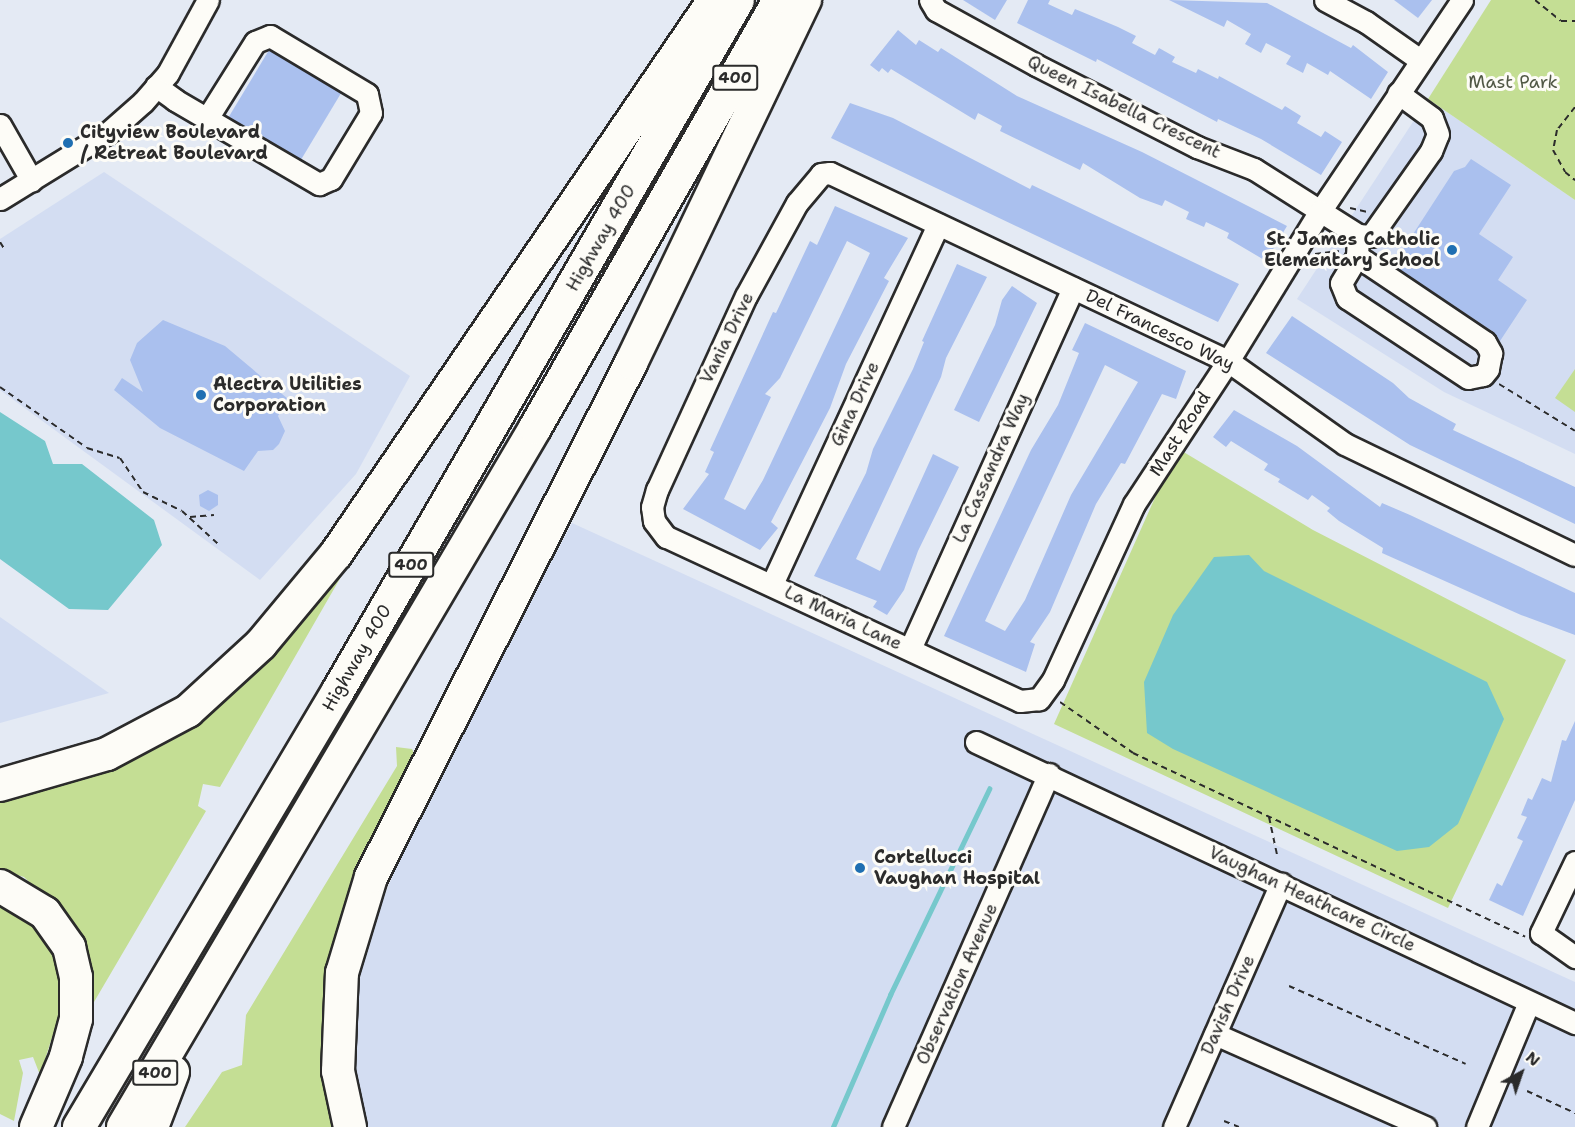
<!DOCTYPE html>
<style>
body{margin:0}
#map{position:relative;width:1575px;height:1127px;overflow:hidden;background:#e4eaf4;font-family:"Shantell Sans",sans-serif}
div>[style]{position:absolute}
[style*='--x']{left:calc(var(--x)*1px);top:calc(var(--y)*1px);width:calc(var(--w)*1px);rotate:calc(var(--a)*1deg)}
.built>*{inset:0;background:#d3ddf2}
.green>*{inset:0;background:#c4de94}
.water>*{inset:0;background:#76c8cc}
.stream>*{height:4.5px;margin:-2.25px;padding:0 2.25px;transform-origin:2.25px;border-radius:2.25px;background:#76c8cc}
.building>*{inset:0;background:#aac0ee;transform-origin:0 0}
.path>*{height:2px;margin-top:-1px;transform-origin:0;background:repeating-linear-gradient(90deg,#2b2b2b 0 6px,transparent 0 10.5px)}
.roads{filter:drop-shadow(2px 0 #2b2b2b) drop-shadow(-2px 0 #2b2b2b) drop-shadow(0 2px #2b2b2b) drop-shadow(0 -2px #2b2b2b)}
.minor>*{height:21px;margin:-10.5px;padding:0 10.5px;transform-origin:10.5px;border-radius:10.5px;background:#fdfcf7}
.highway>*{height:32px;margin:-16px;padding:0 16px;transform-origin:16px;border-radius:16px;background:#fdfcf7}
.dots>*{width:16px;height:16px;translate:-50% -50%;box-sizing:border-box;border:3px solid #fdfcf7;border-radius:50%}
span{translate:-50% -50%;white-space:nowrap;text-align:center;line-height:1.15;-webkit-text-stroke:6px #fdfcf7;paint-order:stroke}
.shield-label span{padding:2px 4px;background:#fdfcf7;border:2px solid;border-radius:4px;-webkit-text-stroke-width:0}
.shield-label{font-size:16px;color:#2b2b2b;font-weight:700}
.park-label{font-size:18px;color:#515845}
.street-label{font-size:18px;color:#2b2b2b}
.poi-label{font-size:18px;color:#2b2b2b;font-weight:700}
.left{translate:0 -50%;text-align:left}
.right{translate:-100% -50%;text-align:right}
.north{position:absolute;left:1491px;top:1043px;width:60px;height:60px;-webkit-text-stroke:4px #fdfcf7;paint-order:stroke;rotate:40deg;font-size:16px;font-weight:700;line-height:24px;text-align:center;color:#2b2b2b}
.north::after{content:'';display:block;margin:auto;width:21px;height:27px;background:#2b2b2b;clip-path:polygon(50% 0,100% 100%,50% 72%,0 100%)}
</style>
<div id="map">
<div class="built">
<i style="clip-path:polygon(1428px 99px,1575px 200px,1575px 454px,1444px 392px,1297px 299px)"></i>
<i style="clip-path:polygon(104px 172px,410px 376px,356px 474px,260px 580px,0 390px,0 239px)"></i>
<i style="clip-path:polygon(572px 523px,1575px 982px,1575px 1127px,365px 1127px,356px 1082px,354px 984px,370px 931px,422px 804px)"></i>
<i style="clip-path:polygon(0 617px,109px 693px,0 723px)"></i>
</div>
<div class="green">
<i style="clip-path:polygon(1491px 0,1575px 0,1575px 200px,1428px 99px)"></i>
<i style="clip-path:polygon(1575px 369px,1575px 412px,1555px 398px)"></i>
<i style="clip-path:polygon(1182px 451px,1313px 530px,1566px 660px,1448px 908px,1054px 724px,1166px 473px)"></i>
<i style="clip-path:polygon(336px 570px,342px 575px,220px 787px,203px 784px,198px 806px,206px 811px,94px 1002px,88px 996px,57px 910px,24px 877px,0 870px,0 794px,123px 755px)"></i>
<i style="clip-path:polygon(396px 747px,412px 749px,417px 759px,355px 882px,329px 1101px,333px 1127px,185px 1127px,222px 1072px,242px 1065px,246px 1015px,397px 766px)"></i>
<i style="clip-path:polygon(0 898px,24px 910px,54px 949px,62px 987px,58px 1019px,40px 1075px,33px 1057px,19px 1060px,23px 1073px,14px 1121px,0 1114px)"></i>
</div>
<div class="water">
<i style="clip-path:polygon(0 412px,45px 441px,53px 464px,82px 464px,154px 520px,162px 545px,108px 610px,69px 609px,0 559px)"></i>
<i style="clip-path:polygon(1249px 555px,1264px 571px,1487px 682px,1504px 719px,1458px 824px,1429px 847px,1397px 851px,1173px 749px,1147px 733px,1144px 682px,1173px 615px,1214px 557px)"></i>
</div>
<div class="stream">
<i style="--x:833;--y:1127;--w:144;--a:-66.6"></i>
<i style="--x:890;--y:995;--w:229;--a:-64.3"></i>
</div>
<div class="building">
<i style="clip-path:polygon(963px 0,1007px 0,995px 20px)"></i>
<i style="clip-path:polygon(1028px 0,1050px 0,1048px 4px,1072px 15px,1075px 9px,1118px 27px,1136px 36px,1132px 43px,1155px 55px,1159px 48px,1175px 57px,1172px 62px,1196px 73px,1198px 69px,1218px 79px,1219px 76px,1282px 110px,1285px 106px,1301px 116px,1297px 123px,1321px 137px,1325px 131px,1342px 142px,1321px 175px,1261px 139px,1218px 119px,1217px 122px,1097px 59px,1096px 62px,1017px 23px)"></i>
<i style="clip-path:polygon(1169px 0,1267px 3px,1351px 48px,1353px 45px,1388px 72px,1371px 99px,1330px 71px,1328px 75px,1307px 63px,1303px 73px,1286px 64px,1291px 56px,1266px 43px,1261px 53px,1245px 44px,1251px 34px,1227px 20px,1224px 27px)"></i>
<i style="clip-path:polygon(1394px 0,1432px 0,1418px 18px)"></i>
<i style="clip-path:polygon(898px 30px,916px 45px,919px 40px,938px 52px,941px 48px,1017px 96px,1142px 152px,1287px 226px,1266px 261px,1227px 238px,1229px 233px,1206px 222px,1204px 227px,1186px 219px,1189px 212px,1165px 200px,1162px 206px,1140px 198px,1083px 163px,1080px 170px,1000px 131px,1002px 126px,978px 113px,975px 120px,891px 69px,888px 73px,882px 68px,879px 72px,870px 65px)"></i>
<i style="left:269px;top:50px;width:84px;height:78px;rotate:31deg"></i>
<i style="clip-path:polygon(850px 103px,893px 118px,1030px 189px,1032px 185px,1239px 284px,1218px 322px,831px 138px)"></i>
<i style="clip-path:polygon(1471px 159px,1511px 185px,1479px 234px,1513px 257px,1498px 280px,1527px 300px,1500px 341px,1492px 331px,1393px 265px,1454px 171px,1465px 167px)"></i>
<i style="clip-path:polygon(evenodd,835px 206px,908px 238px,884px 278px,889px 281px,846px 364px,830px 408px,771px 522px,778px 528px,760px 550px,683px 509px,709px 474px,705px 472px,714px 452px,710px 450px,773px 312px,776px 313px,810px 241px,817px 245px,835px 206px,847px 241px,870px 253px,763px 480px,745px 510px,724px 499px,771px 397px,765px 394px,780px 378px,847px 241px)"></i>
<i style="clip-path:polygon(957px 264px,987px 277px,946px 358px,941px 377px,856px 559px,880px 571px,933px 454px,959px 467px,918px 551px,904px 590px,887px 615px,873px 607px,877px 601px,814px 576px,866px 473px,873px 449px,913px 369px,924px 342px,922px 341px)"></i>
<i style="clip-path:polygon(1012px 286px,1037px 303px,979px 422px,954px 410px,995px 325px,1002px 300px)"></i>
<i style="clip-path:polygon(1292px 316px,1393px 383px,1409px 398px,1456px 424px,1453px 430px,1575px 487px,1575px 524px,1410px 445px,1266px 353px)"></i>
<i style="clip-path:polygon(163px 320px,225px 346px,288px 399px,278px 416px,285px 431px,279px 444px,273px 450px,258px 451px,244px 471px,160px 428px,114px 390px,122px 378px,143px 392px,130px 360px,137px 343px)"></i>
<i style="clip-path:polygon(evenodd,1085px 323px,1186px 371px,1176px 399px,1162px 394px,1125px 464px,1121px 463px,1096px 504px,1050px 612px,1030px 642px,1035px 644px,1026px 672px,944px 636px,1031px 450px,1058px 405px,1079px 353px,1072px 350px,1085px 323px,1105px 365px,1138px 382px,1071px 495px,1025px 600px,1005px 631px,985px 621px,1105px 365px)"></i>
<i style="clip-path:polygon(1234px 410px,1297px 446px,1380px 507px,1382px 503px,1410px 515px,1575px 593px,1575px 635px,1521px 615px,1382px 553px,1383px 548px,1339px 521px,1327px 511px,1330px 508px,1312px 495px,1308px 500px,1278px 482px,1280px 479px,1264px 470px,1268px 464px,1231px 441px,1226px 447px,1213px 437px)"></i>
<i style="clip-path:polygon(208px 490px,218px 495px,218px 505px,209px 511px,200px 506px,199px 495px)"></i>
<i style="clip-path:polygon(1575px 721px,1575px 800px,1523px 916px,1489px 900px,1497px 883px,1502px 886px,1523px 841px,1517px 838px,1527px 817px,1521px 815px,1528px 798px,1532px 800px,1542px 778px,1551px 782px,1562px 740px,1566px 741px)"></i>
</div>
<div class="path">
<i style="--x:1535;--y:0;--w:33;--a:39"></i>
<i style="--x:1561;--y:21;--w:14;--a:0"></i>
<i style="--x:1575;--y:107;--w:29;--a:128"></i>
<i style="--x:1557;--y:130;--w:20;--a:101"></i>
<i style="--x:1553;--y:150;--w:25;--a:61"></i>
<i style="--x:1565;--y:172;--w:13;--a:39"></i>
<i style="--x:1350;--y:208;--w:18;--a:13"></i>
<i style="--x:0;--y:242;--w:9;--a:58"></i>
<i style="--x:1315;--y:254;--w:24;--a:-7"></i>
<i style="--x:1499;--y:384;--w:89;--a:31.7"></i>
<i style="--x:0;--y:387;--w:106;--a:35"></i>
<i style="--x:87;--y:448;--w:34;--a:17"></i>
<i style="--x:120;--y:458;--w:41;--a:55.9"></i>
<i style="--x:143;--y:492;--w:43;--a:26"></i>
<i style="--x:182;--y:511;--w:49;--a:42.5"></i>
<i style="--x:190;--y:517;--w:24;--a:-5"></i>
<i style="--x:1060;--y:702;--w:89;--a:34.9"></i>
<i style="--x:1133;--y:753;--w:433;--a:25.1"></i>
<i style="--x:1269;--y:817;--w:39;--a:78"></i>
<i style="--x:1289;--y:986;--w:193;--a:23.8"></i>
<i style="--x:1527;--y:1091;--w:53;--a:24.6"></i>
<i style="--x:1224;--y:1121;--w:16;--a:22"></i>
</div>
<div class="roads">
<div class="minor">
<i style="--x:930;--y:0;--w:12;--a:59"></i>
<i style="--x:936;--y:10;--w:114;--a:28.8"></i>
<i style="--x:1036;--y:65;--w:181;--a:27"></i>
<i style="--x:1197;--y:147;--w:61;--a:21.1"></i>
<i style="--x:1254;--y:169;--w:123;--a:32.4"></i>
<i style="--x:1358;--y:235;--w:13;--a:4"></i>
<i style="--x:1371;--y:236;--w:104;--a:-54.8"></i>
<i style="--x:1431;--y:151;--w:18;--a:-68"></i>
<i style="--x:1438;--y:134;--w:17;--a:-111"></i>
<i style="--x:1432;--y:118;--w:42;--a:-143.7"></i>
<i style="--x:1325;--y:0;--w:47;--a:28.2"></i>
<i style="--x:1366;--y:22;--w:66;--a:35.1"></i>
<i style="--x:1462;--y:0;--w:254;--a:123.9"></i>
<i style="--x:1320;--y:211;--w:176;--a:121.5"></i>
<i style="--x:1228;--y:361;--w:171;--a:123.3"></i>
<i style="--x:1134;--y:504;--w:194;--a:114.7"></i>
<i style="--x:1053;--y:680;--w:24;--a:126"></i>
<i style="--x:1039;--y:699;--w:19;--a:174"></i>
<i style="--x:1020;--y:701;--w:390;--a:-155.1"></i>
<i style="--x:666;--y:537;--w:20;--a:-127"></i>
<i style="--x:654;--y:521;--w:14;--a:-98"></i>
<i style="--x:652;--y:507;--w:18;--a:-74"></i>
<i style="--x:657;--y:490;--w:213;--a:-65.4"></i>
<i style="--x:746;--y:296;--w:106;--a:-61.3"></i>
<i style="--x:797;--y:203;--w:38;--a:-50"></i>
<i style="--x:821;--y:174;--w:9;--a:-6"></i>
<i style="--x:830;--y:173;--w:440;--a:25.3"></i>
<i style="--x:1228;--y:361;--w:143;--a:35.4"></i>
<i style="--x:1345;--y:444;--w:255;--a:25.8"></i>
<i style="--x:156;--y:86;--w:24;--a:36"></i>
<i style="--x:175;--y:100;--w:167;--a:30.3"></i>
<i style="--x:319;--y:184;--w:13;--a:-23"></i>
<i style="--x:331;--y:179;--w:77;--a:-58.8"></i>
<i style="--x:371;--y:113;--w:19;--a:-102"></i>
<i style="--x:367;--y:94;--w:113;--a:-149.1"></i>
<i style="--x:270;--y:36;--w:16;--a:158"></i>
<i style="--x:255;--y:42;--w:89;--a:122.1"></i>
<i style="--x:0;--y:125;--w:64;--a:60.3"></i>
<i style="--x:0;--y:199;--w:128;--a:-31.6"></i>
<i style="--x:109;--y:132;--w:45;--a:-41.4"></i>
<i style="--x:143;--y:102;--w:38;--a:-49"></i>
<i style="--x:168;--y:73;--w:83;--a:-61.3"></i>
<i style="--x:1357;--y:256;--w:154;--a:33.9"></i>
<i style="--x:1485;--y:342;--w:13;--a:61"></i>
<i style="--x:1491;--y:353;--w:16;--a:101"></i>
<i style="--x:1488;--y:369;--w:8;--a:130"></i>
<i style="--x:1483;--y:375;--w:15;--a:169"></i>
<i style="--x:1468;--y:378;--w:145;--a:-146.5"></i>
<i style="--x:1347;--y:298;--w:16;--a:-112"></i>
<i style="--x:1341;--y:283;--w:31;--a:-59"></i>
<i style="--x:1357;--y:256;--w:21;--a:-87"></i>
<i style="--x:772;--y:584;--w:396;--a:-65.2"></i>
<i style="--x:910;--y:649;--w:396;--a:-65.7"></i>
<i style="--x:976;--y:742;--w:662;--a:25.13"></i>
<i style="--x:1575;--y:862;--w:79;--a:115.6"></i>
<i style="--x:1541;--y:933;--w:42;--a:35.2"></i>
<i style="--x:1215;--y:1034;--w:230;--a:23.9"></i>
<i style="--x:893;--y:1127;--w:386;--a:-66.2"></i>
<i style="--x:1174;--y:1127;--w:266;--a:-66.3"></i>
<i style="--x:1477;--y:1127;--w:135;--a:-67.4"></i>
</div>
<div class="highway">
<i style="--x:0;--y:785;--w:111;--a:-16.2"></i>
<i style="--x:107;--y:754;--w:92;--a:-28"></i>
<i style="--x:188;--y:711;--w:99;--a:-42.5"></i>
<i style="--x:261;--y:644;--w:117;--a:-50.2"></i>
<i style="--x:336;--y:554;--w:671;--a:-55.69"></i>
<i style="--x:0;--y:886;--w:52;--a:31"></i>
<i style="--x:45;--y:913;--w:42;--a:54.8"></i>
<i style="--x:69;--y:947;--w:31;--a:77"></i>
<i style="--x:76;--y:977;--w:42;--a:90"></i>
<i style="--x:76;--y:1019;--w:39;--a:105"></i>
<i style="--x:66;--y:1057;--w:76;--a:113.2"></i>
<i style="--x:79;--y:1127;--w:507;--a:-59.29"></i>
<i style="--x:338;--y:691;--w:798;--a:-59.93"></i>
<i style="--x:123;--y:1127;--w:811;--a:-59.48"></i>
<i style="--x:535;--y:428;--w:493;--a:-60.3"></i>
<i style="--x:152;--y:1127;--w:59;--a:-69.1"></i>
<i style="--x:350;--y:1127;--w:57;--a:-102.1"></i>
<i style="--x:338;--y:1071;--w:98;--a:-87.7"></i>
<i style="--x:342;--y:973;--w:100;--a:-73.2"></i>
<i style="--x:371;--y:877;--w:576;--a:-63.17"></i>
<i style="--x:631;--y:363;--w:403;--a:-64.4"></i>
</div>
</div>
<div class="dots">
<i style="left:68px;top:143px;background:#1f6fb2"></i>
<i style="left:1452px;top:250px;background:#1f6fb2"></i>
<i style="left:201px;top:395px;background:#1f6fb2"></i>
<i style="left:860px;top:868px;background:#1f6fb2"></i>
</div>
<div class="shield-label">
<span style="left:735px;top:78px">400</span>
<span style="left:411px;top:565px">400</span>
<span style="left:155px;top:1073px">400</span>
</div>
<div class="park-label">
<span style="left:1513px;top:82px">Mast Park</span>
</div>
<div class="street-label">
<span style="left:1124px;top:107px;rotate:26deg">Queen Isabella Crescent</span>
<span style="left:601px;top:238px;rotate:-60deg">Highway 400</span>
<span style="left:1160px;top:330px;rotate:26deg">Del Francesco Way</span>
<span style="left:727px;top:338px;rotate:-64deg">Vania Drive</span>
<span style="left:855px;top:404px;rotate:-65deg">Gina Drive</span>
<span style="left:1180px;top:434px;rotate:-57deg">Mast Road</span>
<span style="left:991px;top:468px;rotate:-66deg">La Cassandra Way</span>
<span style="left:843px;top:618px;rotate:25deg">La Maria Lane</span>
<span style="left:357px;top:658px;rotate:-60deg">Highway 400</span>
<span style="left:1312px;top:899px;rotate:25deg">Vaughan Heathcare Circle</span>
<span style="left:957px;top:984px;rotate:-66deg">Observation Avenue</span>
<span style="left:1228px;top:1005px;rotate:-66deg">Davish Drive</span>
</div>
<div class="poi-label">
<span class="left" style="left:80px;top:143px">Cityview Boulevard<br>/ Retreat Boulevard</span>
<span class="right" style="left:1440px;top:250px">St. James Catholic<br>Elementary School</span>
<span class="left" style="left:213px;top:395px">Alectra Utilities<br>Corporation</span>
<span class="left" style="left:874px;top:868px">Cortellucci<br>Vaughan Hospital</span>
</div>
<div class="north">N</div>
</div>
